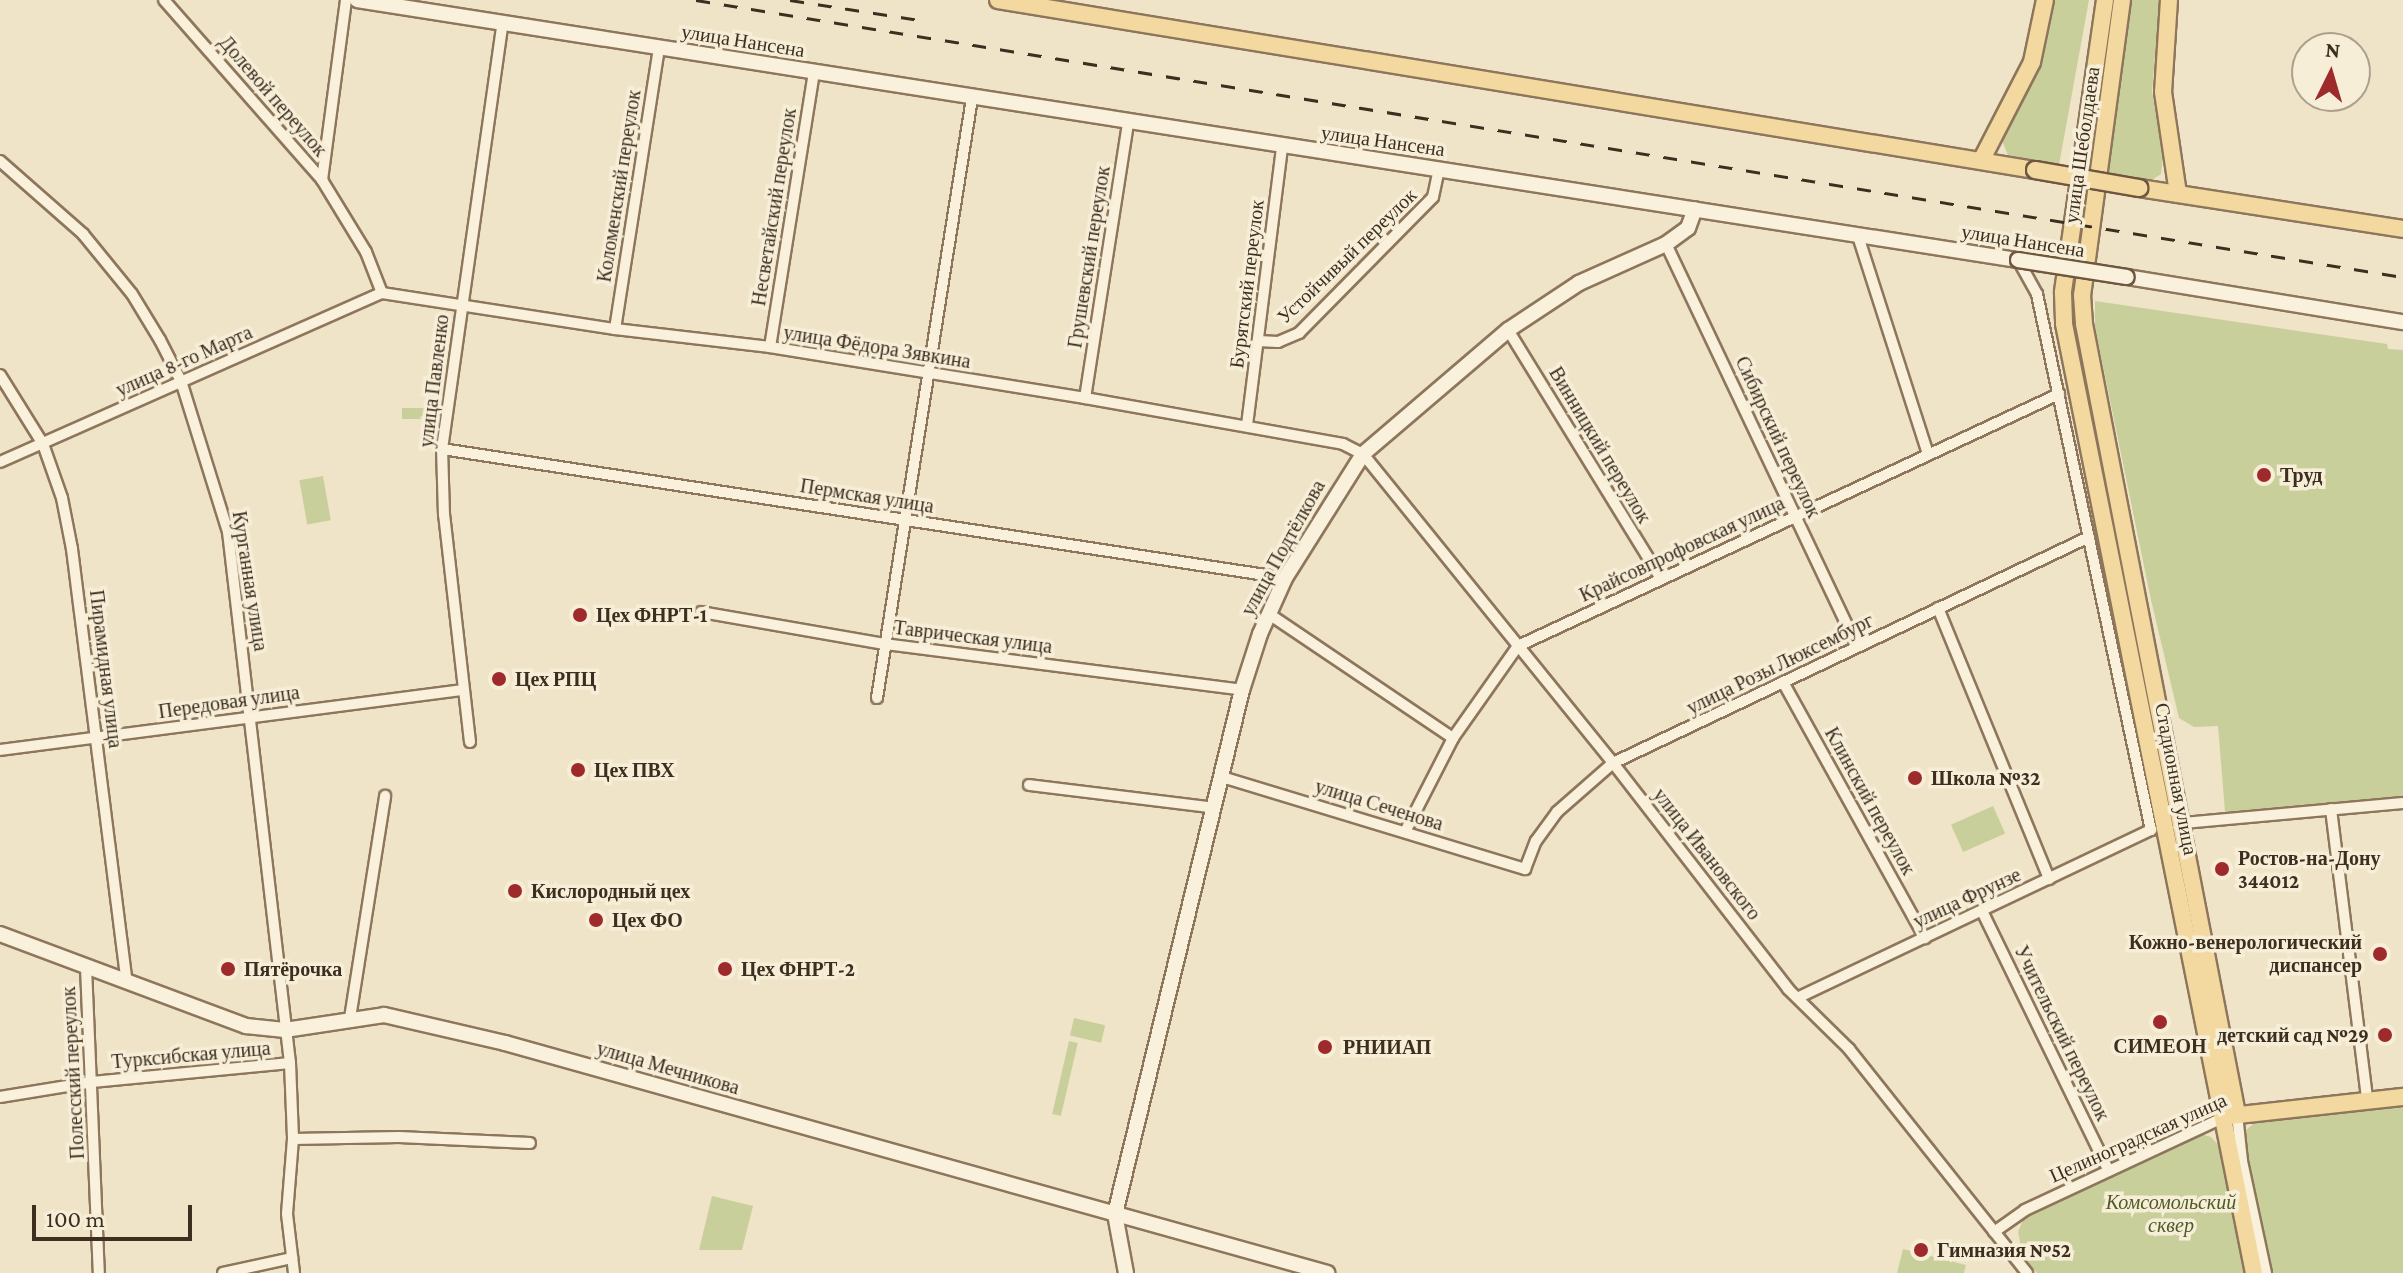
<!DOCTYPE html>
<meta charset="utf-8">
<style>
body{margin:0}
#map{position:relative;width:2403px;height:1273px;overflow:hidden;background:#f0e4c8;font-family:"Crimson Pro",serif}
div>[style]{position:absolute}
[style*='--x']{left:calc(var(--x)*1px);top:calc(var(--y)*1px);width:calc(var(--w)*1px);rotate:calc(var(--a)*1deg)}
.green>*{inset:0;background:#c9cf9b;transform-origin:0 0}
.roads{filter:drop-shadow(2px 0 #8d765c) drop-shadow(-2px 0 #8d765c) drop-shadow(0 2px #8d765c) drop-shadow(0 -2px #8d765c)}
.street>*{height:10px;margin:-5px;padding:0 5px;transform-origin:5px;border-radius:5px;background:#faf1dc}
.secondary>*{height:14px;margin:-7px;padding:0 7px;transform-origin:7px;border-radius:7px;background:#faf1dc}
.primary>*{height:16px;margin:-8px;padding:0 8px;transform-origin:8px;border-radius:8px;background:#f3d9a0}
.rail>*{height:3px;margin-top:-1.5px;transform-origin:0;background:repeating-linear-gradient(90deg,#3d2e20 0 14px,transparent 0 28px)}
.bridges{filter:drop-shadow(2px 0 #6f573f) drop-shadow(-2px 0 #6f573f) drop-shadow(0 2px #6f573f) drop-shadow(0 -2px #6f573f)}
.secondary-bridge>*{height:14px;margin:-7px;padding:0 7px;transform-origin:7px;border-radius:7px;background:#faf1dc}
.primary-bridge>*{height:16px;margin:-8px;padding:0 8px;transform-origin:8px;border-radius:8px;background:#f3d9a0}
.dots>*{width:22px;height:22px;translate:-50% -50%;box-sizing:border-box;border:4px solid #f7eed8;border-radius:50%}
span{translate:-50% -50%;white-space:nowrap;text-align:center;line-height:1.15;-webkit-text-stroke:7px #f7eed8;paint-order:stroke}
.street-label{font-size:20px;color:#3d2e20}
.poi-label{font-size:20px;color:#3d2e20;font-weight:700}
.left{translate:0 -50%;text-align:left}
.right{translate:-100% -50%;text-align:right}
.park-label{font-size:20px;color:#4d5a26;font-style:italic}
.north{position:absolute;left:2291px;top:32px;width:80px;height:80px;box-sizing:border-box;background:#f7eed8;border:2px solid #ada18e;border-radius:50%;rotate:5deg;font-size:22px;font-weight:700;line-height:32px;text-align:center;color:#3d2e20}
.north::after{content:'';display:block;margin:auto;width:28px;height:36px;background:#9e2a2b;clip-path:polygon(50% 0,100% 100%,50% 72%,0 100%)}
.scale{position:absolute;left:32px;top:1205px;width:160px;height:36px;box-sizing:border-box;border:4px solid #3d2e20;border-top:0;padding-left:10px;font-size:24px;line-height:28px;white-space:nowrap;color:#3d2e20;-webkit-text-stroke:6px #f7eed8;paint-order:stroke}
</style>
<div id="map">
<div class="green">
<i style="clip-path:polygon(2053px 0,2089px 0,2059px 165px,2008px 155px,2002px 141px,2037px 70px)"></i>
<i style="clip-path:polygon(2128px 0,2160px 0,2152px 91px,2163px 157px,2161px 174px,2152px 180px,2101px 172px)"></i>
<i style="clip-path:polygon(2095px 301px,2387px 344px,2388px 349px,2403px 350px,2403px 796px,2225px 812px,2218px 726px,2194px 727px,2179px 718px,2151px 600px,2095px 327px)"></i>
<i style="left:402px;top:408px;width:29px;height:11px"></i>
<i style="left:323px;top:476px;width:45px;height:24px;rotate:80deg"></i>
<i style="left:1993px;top:806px;width:30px;height:46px;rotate:66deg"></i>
<i style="left:1074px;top:1018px;width:32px;height:18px;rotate:13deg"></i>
<i style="left:1069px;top:1041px;width:9px;height:75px;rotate:13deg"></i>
<i style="clip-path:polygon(2403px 1101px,2403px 1273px,2271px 1273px,2242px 1141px,2245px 1131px,2260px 1118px)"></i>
<i style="clip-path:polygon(2201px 1134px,2211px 1137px,2219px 1146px,2247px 1273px,2037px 1273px,2023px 1256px,2018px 1232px,2025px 1215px)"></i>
<i style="clip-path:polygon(712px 1196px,753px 1206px,742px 1250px,699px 1250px)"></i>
<i style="clip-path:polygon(1903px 1249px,1966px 1265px,1964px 1273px,1897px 1273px)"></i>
</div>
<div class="roads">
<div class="street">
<i style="--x:164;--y:0;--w:240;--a:48.7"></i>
<i style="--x:322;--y:180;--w:84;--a:58.6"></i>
<i style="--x:366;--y:252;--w:44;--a:68.7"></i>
<i style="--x:0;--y:161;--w:111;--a:41.3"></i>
<i style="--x:83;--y:234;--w:77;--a:50.8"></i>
<i style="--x:132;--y:294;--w:54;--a:58.7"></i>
<i style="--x:160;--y:340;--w:46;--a:62.9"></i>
<i style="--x:181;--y:381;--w:158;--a:72.7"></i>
<i style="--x:228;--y:532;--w:535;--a:83.34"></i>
<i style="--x:290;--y:1063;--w:76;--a:87.7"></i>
<i style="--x:293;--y:1139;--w:75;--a:94.6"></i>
<i style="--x:287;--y:1214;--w:59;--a:83.2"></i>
<i style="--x:322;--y:180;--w:182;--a:-82.4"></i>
<i style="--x:1858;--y:236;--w:229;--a:72.2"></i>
<i style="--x:1666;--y:244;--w:445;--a:64.6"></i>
<i style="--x:382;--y:293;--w:236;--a:8.8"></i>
<i style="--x:615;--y:329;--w:156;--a:6.6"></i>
<i style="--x:770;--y:347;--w:319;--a:9.2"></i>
<i style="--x:1085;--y:398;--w:262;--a:10.1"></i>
<i style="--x:1343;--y:444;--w:22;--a:27"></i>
<i style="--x:1363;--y:454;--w:397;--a:51"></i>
<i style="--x:1613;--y:763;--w:286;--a:52.2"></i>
<i style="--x:1788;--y:989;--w:86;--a:44.5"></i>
<i style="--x:1849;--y:1049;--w:286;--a:51.5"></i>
<i style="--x:615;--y:329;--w:284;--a:-81.1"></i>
<i style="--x:1508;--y:330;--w:292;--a:58.4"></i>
<i style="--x:1258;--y:341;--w:20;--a:3"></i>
<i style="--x:1278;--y:342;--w:23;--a:-23"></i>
<i style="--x:1299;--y:333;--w:191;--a:-45.4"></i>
<i style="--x:1433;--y:197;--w:29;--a:-78"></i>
<i style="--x:770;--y:347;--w:278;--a:-80.9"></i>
<i style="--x:0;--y:375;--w:81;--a:58.1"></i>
<i style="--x:43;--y:444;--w:57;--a:70.6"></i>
<i style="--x:62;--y:498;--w:52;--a:78.9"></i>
<i style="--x:72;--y:549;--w:436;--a:82.8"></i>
<i style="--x:1085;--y:398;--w:278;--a:-81.1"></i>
<i style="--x:1247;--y:425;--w:281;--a:-82.8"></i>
<i style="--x:442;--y:449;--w:853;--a:8.7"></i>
<i style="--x:0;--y:462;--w:418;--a:-23.9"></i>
<i style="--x:1938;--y:608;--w:293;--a:67.7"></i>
<i style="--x:701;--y:612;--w:187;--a:9.9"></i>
<i style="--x:885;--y:644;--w:360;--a:7.3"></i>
<i style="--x:1269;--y:614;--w:222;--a:34"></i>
<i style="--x:1783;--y:682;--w:293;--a:61"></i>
<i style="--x:877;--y:698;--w:607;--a:-81"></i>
<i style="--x:470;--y:742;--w:228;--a:-96.5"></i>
<i style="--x:444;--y:515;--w:66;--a:-91.7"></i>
<i style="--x:442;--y:449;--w:428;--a:-81.9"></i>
<i style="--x:0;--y:750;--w:466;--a:-7.4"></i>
<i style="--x:1222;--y:777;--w:317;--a:16.9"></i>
<i style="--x:1525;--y:869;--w:30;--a:-69"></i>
<i style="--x:1536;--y:841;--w:36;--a:-54"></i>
<i style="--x:1557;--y:812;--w:74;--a:-41.2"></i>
<i style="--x:1613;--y:763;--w:527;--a:-25.4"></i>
<i style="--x:1029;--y:785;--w:187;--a:7"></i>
<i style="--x:2331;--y:809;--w:293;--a:82.9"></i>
<i style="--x:2183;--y:823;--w:221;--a:-5.2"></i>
<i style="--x:1405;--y:832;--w:106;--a:-62.9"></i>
<i style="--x:1453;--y:738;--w:113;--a:-54.8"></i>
<i style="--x:1518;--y:646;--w:597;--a:-24.98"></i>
<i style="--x:1982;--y:911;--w:289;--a:64"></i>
<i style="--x:86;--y:967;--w:306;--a:87.6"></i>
<i style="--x:1799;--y:997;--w:390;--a:-25.4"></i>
<i style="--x:2151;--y:830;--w:548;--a:-102.01"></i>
<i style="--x:2037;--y:294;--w:39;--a:-119"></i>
<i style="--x:350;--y:1018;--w:225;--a:-81"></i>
<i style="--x:0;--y:1097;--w:93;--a:-9.3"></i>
<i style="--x:92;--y:1082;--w:199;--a:-5.5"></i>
<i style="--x:2237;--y:1114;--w:47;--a:83.9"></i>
<i style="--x:2242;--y:1161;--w:115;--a:77.9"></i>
<i style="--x:293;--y:1139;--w:106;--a:-1.1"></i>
<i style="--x:399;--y:1137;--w:131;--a:2.6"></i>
<i style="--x:1994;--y:1232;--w:38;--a:-35"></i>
<i style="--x:2025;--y:1210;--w:217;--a:-25"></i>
<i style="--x:223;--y:1273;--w:71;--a:-12.3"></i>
</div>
<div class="secondary">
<i style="--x:357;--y:0;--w:1681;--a:8.9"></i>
<i style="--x:2127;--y:277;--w:280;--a:9.3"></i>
<i style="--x:0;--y:934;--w:263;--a:20.5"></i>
<i style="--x:246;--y:1026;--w:39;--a:6"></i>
<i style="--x:285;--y:1030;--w:100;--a:-8.6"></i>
<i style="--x:384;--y:1015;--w:124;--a:13"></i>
<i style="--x:505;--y:1043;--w:854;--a:15.63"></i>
<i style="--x:1126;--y:1273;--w:60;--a:-100.6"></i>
<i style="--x:1115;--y:1214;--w:539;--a:-76.38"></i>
<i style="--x:1242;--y:690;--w:59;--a:-72.2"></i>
<i style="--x:1260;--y:634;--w:61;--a:-65.9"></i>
<i style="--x:1285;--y:578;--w:146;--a:-57.8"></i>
<i style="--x:1363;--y:454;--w:191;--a:-40.5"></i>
<i style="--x:1508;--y:330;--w:85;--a:-33.5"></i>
<i style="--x:1579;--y:283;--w:95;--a:-24.1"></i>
<i style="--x:1666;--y:244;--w:27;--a:-36"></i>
<i style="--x:1688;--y:228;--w:20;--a:-70"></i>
</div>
<div class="primary">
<i style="--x:998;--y:0;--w:1051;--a:9.31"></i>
<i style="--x:2105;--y:0;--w:296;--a:98.2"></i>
<i style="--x:2063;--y:293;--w:31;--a:88"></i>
<i style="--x:2064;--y:324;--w:968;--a:78.68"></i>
<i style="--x:2122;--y:0;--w:298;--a:97.7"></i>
<i style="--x:2082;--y:295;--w:29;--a:86"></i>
<i style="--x:2084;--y:324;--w:805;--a:79.04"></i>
<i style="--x:2169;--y:0;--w:92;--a:93.7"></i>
<i style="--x:2163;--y:92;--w:103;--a:81.6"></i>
<i style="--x:1982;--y:159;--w:109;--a:-62.7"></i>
<i style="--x:2032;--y:62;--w:63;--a:-78.2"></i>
<i style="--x:2139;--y:188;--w:267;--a:8.8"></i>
<i style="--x:2230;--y:1116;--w:174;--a:-6.3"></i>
</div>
</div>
<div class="rail">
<i style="--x:696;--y:0;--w:1729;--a:9.22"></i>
<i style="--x:790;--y:0;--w:131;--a:8.8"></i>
</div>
<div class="bridges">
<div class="secondary-bridge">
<i style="--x:2018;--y:260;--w:110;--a:8.9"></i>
</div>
<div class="primary-bridge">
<i style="--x:2035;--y:170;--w:106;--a:9.8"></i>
</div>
</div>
<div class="dots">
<i style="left:2264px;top:475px;background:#9e2a2b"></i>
<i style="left:580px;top:615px;background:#9e2a2b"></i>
<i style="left:499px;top:679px;background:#9e2a2b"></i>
<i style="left:578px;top:770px;background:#9e2a2b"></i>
<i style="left:1915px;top:778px;background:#9e2a2b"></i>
<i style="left:2222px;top:869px;background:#9e2a2b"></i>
<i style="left:515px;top:891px;background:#9e2a2b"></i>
<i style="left:596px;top:920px;background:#9e2a2b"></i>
<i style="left:2380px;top:954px;background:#9e2a2b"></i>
<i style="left:228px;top:969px;background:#9e2a2b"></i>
<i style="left:725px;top:969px;background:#9e2a2b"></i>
<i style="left:2160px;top:1022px;background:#9e2a2b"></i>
<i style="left:2385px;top:1035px;background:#9e2a2b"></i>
<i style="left:1325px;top:1047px;background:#9e2a2b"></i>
<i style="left:1921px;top:1250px;background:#9e2a2b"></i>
</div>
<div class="street-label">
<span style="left:743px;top:41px;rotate:9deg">улица Нансена</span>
<span style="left:273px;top:96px;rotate:49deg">Долевой переулок</span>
<span style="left:1383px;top:141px;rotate:8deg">улица Нансена</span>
<span style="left:2082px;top:145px;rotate:-82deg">улица Шеболдаева</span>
<span style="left:619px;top:186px;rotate:-81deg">Коломенский переулок</span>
<span style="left:774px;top:207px;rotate:-81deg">Несветайский переулок</span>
<span style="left:2023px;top:241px;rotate:9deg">улица Нансена</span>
<span style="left:1347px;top:256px;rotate:-44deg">Устойчивый переулок</span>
<span style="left:1089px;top:257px;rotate:-81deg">Грушевский переулок</span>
<span style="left:1247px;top:284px;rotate:-83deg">Бурятский переулок</span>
<span style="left:877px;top:347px;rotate:9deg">улица Фёдора Зявкина</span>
<span style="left:184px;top:361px;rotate:-24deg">улица 8-го Марта</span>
<span style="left:434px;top:381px;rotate:-83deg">улица Павленко</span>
<span style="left:1778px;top:437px;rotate:65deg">Сибирский переулок</span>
<span style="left:1600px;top:445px;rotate:59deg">Винницкий переулок</span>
<span style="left:867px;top:496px;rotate:9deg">Пермская улица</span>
<span style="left:1283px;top:548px;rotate:-61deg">улица Подтёлкова</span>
<span style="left:1682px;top:549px;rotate:-25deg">Крайсовпрофовская улица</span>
<span style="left:250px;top:581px;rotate:81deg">Курганная улица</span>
<span style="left:973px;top:637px;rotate:7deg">Таврическая улица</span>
<span style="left:1780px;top:664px;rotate:-26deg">улица Розы Люксембург</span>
<span style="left:106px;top:669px;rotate:83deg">Пирамидная улица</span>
<span style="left:229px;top:702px;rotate:-8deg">Передовая улица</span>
<span style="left:2176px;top:779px;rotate:79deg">Стадионная улица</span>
<span style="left:1870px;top:801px;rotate:61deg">Клинский переулок</span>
<span style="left:1379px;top:805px;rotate:17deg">улица Сеченова</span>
<span style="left:1707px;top:854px;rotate:52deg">улица Ивановского</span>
<span style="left:1967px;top:898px;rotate:-25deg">улица Фрунзе</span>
<span style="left:2062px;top:1033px;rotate:64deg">Учительский переулок</span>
<span style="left:191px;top:1055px;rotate:-5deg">Турксибская улица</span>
<span style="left:668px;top:1068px;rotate:16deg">улица Мечникова</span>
<span style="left:73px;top:1073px;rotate:-93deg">Полесский переулок</span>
<span style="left:2138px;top:1138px;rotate:-24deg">Целиноградская улица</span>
</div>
<div class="poi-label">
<span class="left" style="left:2280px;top:475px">Труд</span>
<span class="left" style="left:596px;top:615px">Цех ФНРТ-1</span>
<span class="left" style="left:515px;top:679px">Цех РПЦ</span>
<span class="left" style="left:594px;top:770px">Цех ПВХ</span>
<span class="left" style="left:1931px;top:778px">Школа №32</span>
<span class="left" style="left:2238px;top:870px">Ростов-на-Дону<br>344012</span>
<span class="left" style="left:531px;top:891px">Кислородный цех</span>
<span class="left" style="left:612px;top:920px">Цех ФО</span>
<span class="right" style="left:2362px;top:954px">Кожно-венерологический<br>диспансер</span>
<span class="left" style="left:244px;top:969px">Пятёрочка</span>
<span class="left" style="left:741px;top:969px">Цех ФНРТ-2</span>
<span class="right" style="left:2369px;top:1035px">детский сад №29</span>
<span style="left:2160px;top:1046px">СИМЕОН</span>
<span class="left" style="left:1343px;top:1047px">РНИИАП</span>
<span class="left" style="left:1937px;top:1250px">Гимназия №52</span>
</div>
<div class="park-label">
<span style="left:2171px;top:1214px">Комсомольский<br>сквер</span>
</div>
<div class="north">N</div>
<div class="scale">100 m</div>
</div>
